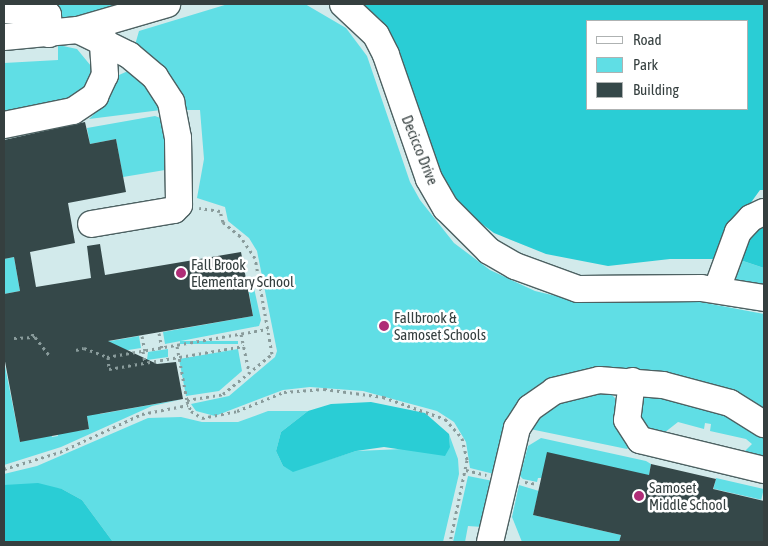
<!DOCTYPE html>
<style>
body{margin:0}
#map{position:relative;width:768px;height:546px;overflow:hidden;background:#d2eaeb;font-family:"Asap Condensed",sans-serif}
div>[style]{position:absolute}
[style*='--x']{left:calc(var(--x)*1px);top:calc(var(--y)*1px);width:calc(var(--w)*1px);rotate:calc(var(--a)*1deg)}
.green>*{inset:0;background:#60dee5;transform-origin:0 0}
.forest>*{inset:0;background:#2acdd5}
.building>*{inset:0;background:#354849}
.path>*{height:3px;margin-top:-1.5px;transform-origin:0;background:repeating-linear-gradient(90deg,#899b9b 0 2.5px,transparent 0 6.5px)}
.roads{filter:drop-shadow(1px 0 #4d6162) drop-shadow(-1px 0 #4d6162) drop-shadow(0 1px #4d6162) drop-shadow(0 -1px #4d6162)}
.minor>*{height:26px;margin:-13px;padding:0 13px;transform-origin:13px;border-radius:13px;background:#fff}
.dots>*{width:14px;height:14px;translate:-50% -50%;box-sizing:border-box;border:2px solid #fff;border-radius:50%}
span{translate:-50% -50%;white-space:nowrap;text-align:center;line-height:1.15;-webkit-text-stroke:5px #fff;paint-order:stroke}
.street-label{font-size:15px;color:#353f3f}
.poi-label{font-size:15px;color:#353f3f}
.left{translate:0 -50%;text-align:left}
.frame{position:absolute;inset:0;border:5px solid #353f3f;pointer-events:none}
.legend{position:absolute;left:586px;top:20px;width:162px;height:90px;box-sizing:border-box;background:#fff;border:1px solid #aeb2b2;margin:0;padding:6px 9px;list-style:none;font-size:15px;color:#353f3f}
.legend li{display:flex;align-items:center;gap:10px;height:25px}
.legend b{width:25px;border:1px solid #aeb2b2}
</style>
<div id="map">
<div class="green">
<i style="clip-path:polygon(56px 4px,128px 4px,56px 22px)"></i>
<i style="clip-path:polygon(228px 4px,305px 4px,346px 28px,367px 56px,410px 182px,420px 200px,454px 243px,490px 270px,535px 291px,573px 300px,695px 301px,764px 314px,764px 412px,565px 377px,494px 474px,470px 468px,466px 442px,454px 422px,437px 411px,363px 391px,310px 387px,283px 390px,215px 416px,196px 411px,191px 404px,229px 396px,275px 357px,277px 351px,257px 251px,249px 238px,228px 221px,225px 207px,197px 198px,204px 159px,200px 110px,186px 110px,135px 45px,139px 31px)"></i>
<i style="clip-path:polygon(58px 45px,77px 49px,91px 66px,92px 76px,84px 95px,4px 114px,4px 63px,58px 60px)"></i>
<i style="clip-path:polygon(128px 71px,141px 78px,161px 110px,89px 119px,103px 105px,119px 75px)"></i>
<i style="clip-path:polygon(155px 116px,166px 120px,168px 168px,165px 170px,123px 177px,116px 139px,90px 144px,87px 128px)"></i>
<i style="clip-path:polygon(14px 257px,20px 291px,4px 294px,4px 259px)"></i>
<i style="clip-path:polygon(734px 258px,764px 268px,764px 287px,737px 281px,733px 275px)"></i>
<i style="clip-path:polygon(248px 287px,254px 288px,261px 320px,259px 326px,165px 344px,163px 332px,253px 316px)"></i>
<i style="clip-path:polygon(139px 336px,141px 348px,109px 353px,88px 345px)"></i>
<i style="left:238px;top:341px;width:3px;height:58px;rotate:90deg"></i>
<i style="clip-path:polygon(168px 349px,168px 357px,147px 360px,148px 352px)"></i>
<i style="clip-path:polygon(238px 349px,242px 371px,219px 391px,186px 396px,179px 359px)"></i>
<i style="clip-path:polygon(4px 361px,20px 442px,51px 432px,52px 437px,58px 436px,57px 431px,77px 428px,78px 431px,89px 429px,82px 382px,92px 380px,100px 414px,183px 399px,152px 406px,61px 447px,4px 465px)"></i>
<i style="clip-path:polygon(590px 393px,610px 393px,615px 398px,616px 425px,629px 447px,627px 449px,530px 429px,553px 405px)"></i>
<i style="clip-path:polygon(652px 394px,718px 407px,764px 436px,764px 461px,744px 452px,752px 444px,746px 439px,710px 431px,711px 424px,705px 423px,704px 429px,678px 422px,664px 433px,644px 431px,636px 409px,642px 399px)"></i>
<i style="clip-path:polygon(268px 411px,308px 411px,281px 432px,276px 451px,283px 466px,293px 471px,356px 451px,450px 447px,449px 434px,458px 459px,459px 474px,443px 542px,113px 542px,82px 500px,62px 489px,4px 485px,4px 474px,37px 466px,148px 418px,181px 417px,202px 422px,238px 422px)"></i>
<i style="clip-path:polygon(541px 438px,646px 461px,651px 464px,649px 475px,538px 478px,537px 482px,523px 479px,520px 476px,528px 446px)"></i>
<i style="clip-path:polygon(468px 476px,493px 481px,482px 527px,468px 526px,465px 542px,453px 542px)"></i>
<i style="left:716px;top:478px;width:49px;height:11px;rotate:13deg"></i>
<i style="clip-path:polygon(519px 485px,539px 491px,533px 515px,621px 535px,619px 542px,522px 542px,512px 517px)"></i>
</div>
<div class="forest">
<i style="clip-path:polygon(evenodd,362px 4px,764px 4px,764px 190px,760px 190px,734px 226px,719px 259px,670px 259px,608px 266px,546px 254px,494px 233px,466px 212px,439px 173px,395px 45px,381px 20px,362px 4px,587px 21px,747px 21px,747px 109px,587px 109px,587px 21px)"></i>
<i style="clip-path:polygon(764px 227px,764px 268px,734px 258px,748px 234px)"></i>
<i style="clip-path:polygon(371px 402px,425px 413px,449px 434px,450px 447px,445px 456px,384px 447px,356px 451px,293px 472px,283px 466px,276px 451px,281px 432px,308px 411px,331px 404px)"></i>
<i style="clip-path:polygon(38px 483px,62px 489px,82px 500px,113px 542px,4px 542px,4px 485px)"></i>
</div>
<div class="building">
<i style="clip-path:polygon(85px 122px,90px 144px,116px 139px,126px 192px,68px 203px,75px 243px,30px 252px,36px 287px,91px 278px,87px 246px,100px 244px,105px 275px,241px 252px,253px 316px,108px 341px,157px 364px,176px 362px,183px 399px,87px 416px,89px 429px,20px 442px,4px 356px,4px 294px,20px 291px,14px 257px,4px 259px,4px 140px)"></i>
<i style="clip-path:polygon(547px 452px,649px 475px,651px 464px,716px 479px,713px 489px,764px 501px,764px 542px,619px 542px,621px 535px,533px 515px)"></i>
</div>
<div class="path">
<i style="--x:159;--y:333;--w:15;--a:79"></i>
<i style="--x:241;--y:334;--w:40;--a:78"></i>
<i style="--x:32;--y:336;--w:5;--a:-68"></i>
<i style="--x:142;--y:336;--w:15;--a:79"></i>
<i style="--x:14;--y:338;--w:21;--a:-3"></i>
<i style="--x:35;--y:337;--w:23;--a:52"></i>
<i style="--x:177;--y:346;--w:56;--a:79.7"></i>
<i style="--x:187;--y:401;--w:11;--a:68"></i>
<i style="--x:191;--y:411;--w:13;--a:32"></i>
<i style="--x:202;--y:418;--w:36;--a:-11"></i>
<i style="--x:237;--y:411;--w:51;--a:-22"></i>
<i style="--x:284;--y:392;--w:40;--a:-4.3"></i>
<i style="--x:324;--y:389;--w:60;--a:7.7"></i>
<i style="--x:383;--y:397;--w:66;--a:19.5"></i>
<i style="--x:445;--y:419;--w:25;--a:48"></i>
<i style="--x:462;--y:438;--w:23;--a:77"></i>
<i style="--x:467;--y:460;--w:84;--a:101.7"></i>
<i style="--x:76;--y:350;--w:8;--a:-14"></i>
<i style="--x:84;--y:348;--w:25;--a:21"></i>
<i style="--x:107;--y:357;--w:163;--a:-9.9"></i>
<i style="--x:143;--y:351;--w:12;--a:81"></i>
<i style="--x:108;--y:357;--w:12;--a:85"></i>
<i style="--x:109;--y:369;--w:137;--a:-9.7"></i>
<i style="--x:187;--y:400;--w:36;--a:-9"></i>
<i style="--x:223;--y:394;--w:63;--a:-39.2"></i>
<i style="--x:272;--y:354;--w:97;--a:-100"></i>
<i style="--x:255;--y:258;--w:27;--a:-124"></i>
<i style="--x:240;--y:236;--w:22;--a:-141"></i>
<i style="--x:223;--y:222;--w:11;--a:-105"></i>
<i style="--x:220;--y:211;--w:21;--a:-172"></i>
<i style="--x:4;--y:469;--w:59;--a:-16.9"></i>
<i style="--x:60;--y:452;--w:90;--a:-24.9"></i>
<i style="--x:142;--y:414;--w:47;--a:-11.1"></i>
<i style="--x:466;--y:470;--w:21;--a:14"></i>
<i style="--x:525;--y:482;--w:12;--a:9"></i>
</div>
<div class="roads">
<div class="minor">
<i style="--x:343;--y:4;--w:45;--a:43.2"></i>
<i style="--x:376;--y:35;--w:22;--a:63"></i>
<i style="--x:386;--y:55;--w:131;--a:70.9"></i>
<i style="--x:429;--y:179;--w:34;--a:60"></i>
<i style="--x:446;--y:208;--w:61;--a:45"></i>
<i style="--x:489;--y:251;--w:30;--a:30"></i>
<i style="--x:515;--y:266;--w:67;--a:20.1"></i>
<i style="--x:578;--y:289;--w:123;--a:-0.5"></i>
<i style="--x:701;--y:288;--w:64;--a:9"></i>
<i style="--x:4;--y:10;--w:39;--a:0"></i>
<i style="--x:43;--y:10;--w:7;--a:45"></i>
<i style="--x:48;--y:15;--w:19;--a:87"></i>
<i style="--x:78;--y:30;--w:57;--a:26.1"></i>
<i style="--x:129;--y:55;--w:34;--a:40"></i>
<i style="--x:155;--y:77;--w:30;--a:57"></i>
<i style="--x:171;--y:102;--w:37;--a:79"></i>
<i style="--x:178;--y:138;--w:67;--a:89.1"></i>
<i style="--x:179;--y:205;--w:7;--a:135"></i>
<i style="--x:174;--y:210;--w:84;--a:170.4"></i>
<i style="--x:4;--y:37;--w:74;--a:-5.4"></i>
<i style="--x:78;--y:30;--w:93;--a:-16.3"></i>
<i style="--x:4;--y:125;--w:70;--a:-11.5"></i>
<i style="--x:73;--y:111;--w:27;--a:-34"></i>
<i style="--x:95;--y:96;--w:23;--a:-65"></i>
<i style="--x:105;--y:75;--w:46;--a:-93.7"></i>
<i style="--x:717;--y:289;--w:61;--a:-69.8"></i>
<i style="--x:738;--y:232;--w:19;--a:-47"></i>
<i style="--x:751;--y:218;--w:14;--a:-25"></i>
<i style="--x:632;--y:381;--w:39;--a:97"></i>
<i style="--x:627;--y:420;--w:24;--a:57"></i>
<i style="--x:640;--y:440;--w:128;--a:13.6"></i>
<i style="--x:490;--y:542;--w:117;--a:-76.7"></i>
<i style="--x:517;--y:428;--w:24;--a:-57"></i>
<i style="--x:530;--y:408;--w:29;--a:-35"></i>
<i style="--x:554;--y:391;--w:46;--a:-13.7"></i>
<i style="--x:599;--y:380;--w:64;--a:4.5"></i>
<i style="--x:663;--y:385;--w:69;--a:15"></i>
<i style="--x:730;--y:403;--w:40;--a:32"></i>
</div>
</div>
<div class="dots">
<i style="left:181px;top:273px;background:#af2d77"></i>
<i style="left:384px;top:326px;background:#af2d77"></i>
<i style="left:639px;top:496px;background:#af2d77"></i>
</div>
<div class="street-label">
<span style="left:420px;top:150px;rotate:68deg">Decicco Drive</span>
</div>
<div class="poi-label">
<span class="left" style="left:191px;top:273px">Fall Brook<br>Elementary School</span>
<span class="left" style="left:394px;top:326px">Fallbrook &amp;<br>Samoset Schools</span>
<span class="left" style="left:649px;top:496px">Samoset<br>Middle School</span>
</div>
<div class="frame"></div>
<ul class="legend">
<li><b style="height:6px;background:#fff"></b>Road</li>
<li><b style="height:14px;background:#60dee5"></b>Park</li>
<li><b style="height:14px;background:#354849"></b>Building</li>
</ul>
</div>
